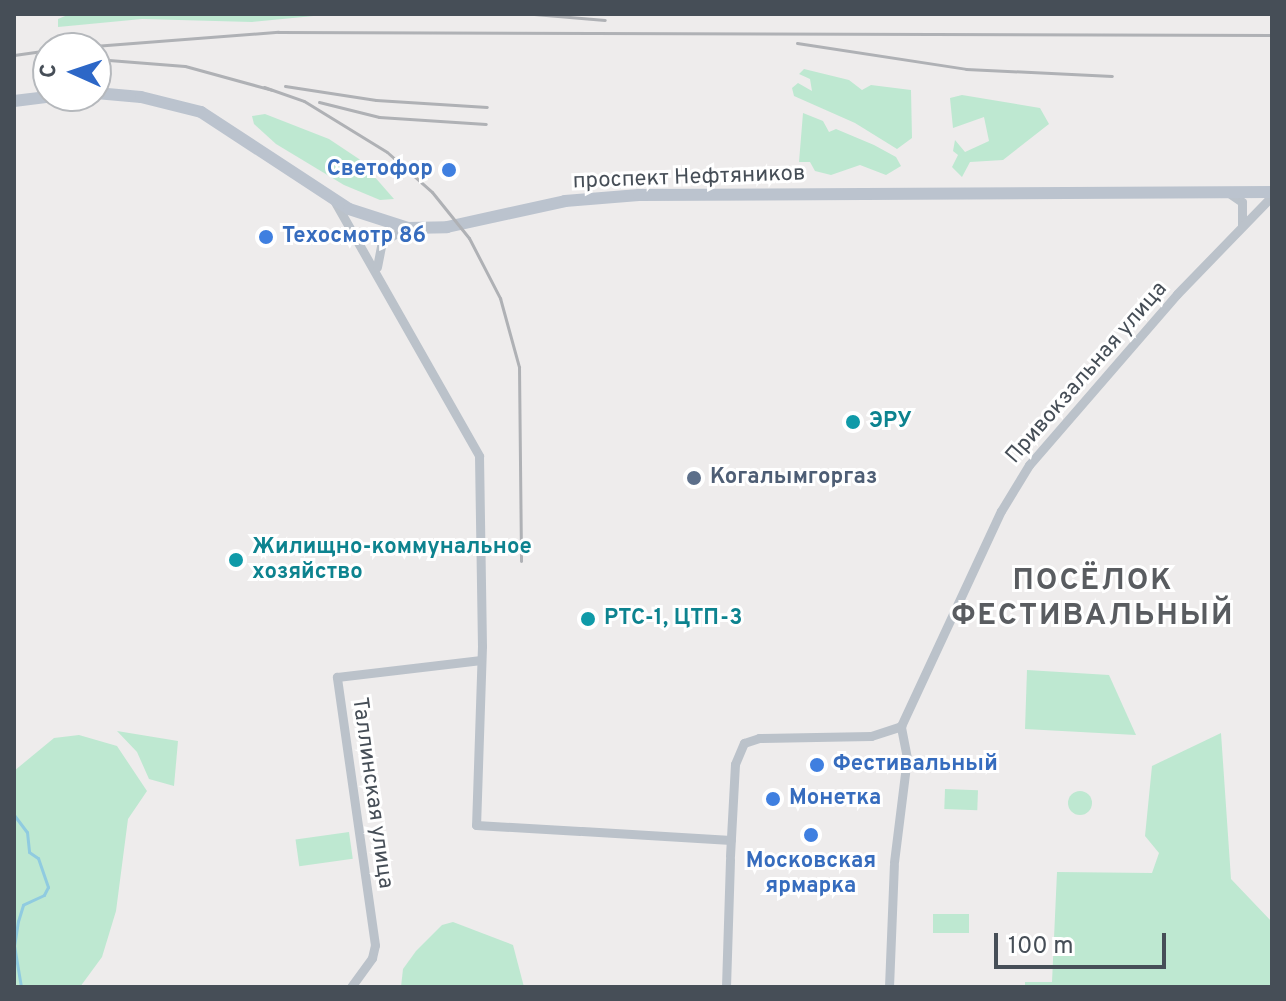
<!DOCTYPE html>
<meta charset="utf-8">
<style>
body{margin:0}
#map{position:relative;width:1286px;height:1001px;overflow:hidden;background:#eeecec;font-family:Overpass,sans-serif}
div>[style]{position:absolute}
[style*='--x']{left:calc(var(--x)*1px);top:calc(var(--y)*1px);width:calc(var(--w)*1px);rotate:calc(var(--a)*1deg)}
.green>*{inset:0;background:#bee8d1;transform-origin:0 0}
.round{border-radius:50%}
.stream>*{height:3px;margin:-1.5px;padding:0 1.5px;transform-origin:1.5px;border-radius:1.5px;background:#90cbe0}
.street>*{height:9px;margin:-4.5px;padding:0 4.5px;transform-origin:4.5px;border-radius:4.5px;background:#bbc2ca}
.secondary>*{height:12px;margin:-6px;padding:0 6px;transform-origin:6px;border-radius:6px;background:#bbc3ce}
.rail>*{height:3px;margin:-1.5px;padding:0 1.5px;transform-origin:1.5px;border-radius:1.5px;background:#afb1b5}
.dots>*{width:22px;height:22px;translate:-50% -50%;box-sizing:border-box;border:4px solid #fff;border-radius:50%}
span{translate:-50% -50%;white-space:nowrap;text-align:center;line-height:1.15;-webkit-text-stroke:6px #fff;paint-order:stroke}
.shop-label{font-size:22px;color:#366cbe;font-weight:700}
.right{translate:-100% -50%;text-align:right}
.left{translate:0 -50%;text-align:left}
.street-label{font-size:22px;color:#464e57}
.culture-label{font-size:22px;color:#0d838f;font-weight:700}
.service-label{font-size:22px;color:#4e5e75;font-weight:700}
.district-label{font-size:30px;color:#595c60;font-weight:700;letter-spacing:2px}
.frame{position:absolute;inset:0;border:16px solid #464e57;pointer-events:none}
.north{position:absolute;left:32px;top:32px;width:80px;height:80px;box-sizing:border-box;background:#fff;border:2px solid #b5b8bc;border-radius:50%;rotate:273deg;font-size:22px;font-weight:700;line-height:32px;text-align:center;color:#464e57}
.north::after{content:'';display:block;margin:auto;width:28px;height:36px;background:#2d67c7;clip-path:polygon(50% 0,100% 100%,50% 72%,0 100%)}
.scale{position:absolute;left:994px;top:933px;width:172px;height:36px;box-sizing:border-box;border:4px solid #464e57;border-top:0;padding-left:10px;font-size:24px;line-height:28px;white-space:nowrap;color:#464e57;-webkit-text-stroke:6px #fff;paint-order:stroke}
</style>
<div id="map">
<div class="green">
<i style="clip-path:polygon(70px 14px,334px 14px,252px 22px,142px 19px,58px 27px,58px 19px)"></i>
<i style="clip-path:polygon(804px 69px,849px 80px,862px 90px,871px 85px,911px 90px,912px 138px,897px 149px,855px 123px,794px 96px,792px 88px,798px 83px,812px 91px,810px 79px,799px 74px)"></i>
<i style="clip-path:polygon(962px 95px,1040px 108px,1049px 124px,1003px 160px,970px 162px,962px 177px,952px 167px,958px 155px,953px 151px,955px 140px,965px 152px,989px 141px,984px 117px,953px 128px,950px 98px)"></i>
<i style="clip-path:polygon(803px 113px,823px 121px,829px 132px,836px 129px,874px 145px,896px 157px,901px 166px,886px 175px,860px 165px,831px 175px,815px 171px,810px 162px,799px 162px)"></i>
<i style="clip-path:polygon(265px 114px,329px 139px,359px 159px,394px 199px,380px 200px,344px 185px,276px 144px,254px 124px,252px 116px)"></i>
<i style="clip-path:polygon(1027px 670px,1109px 675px,1136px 735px,1025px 729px)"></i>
<i style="clip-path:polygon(117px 731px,178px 741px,174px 786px,149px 779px,137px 752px)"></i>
<i style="clip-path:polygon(1221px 733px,1231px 879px,1272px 922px,1272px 987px,1025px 987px,1025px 982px,1052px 982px,1057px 872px,1152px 873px,1159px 853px,1145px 836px,1152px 766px)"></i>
<i style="clip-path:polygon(79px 735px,117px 746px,147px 791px,128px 819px,116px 911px,102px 957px,80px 987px,14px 987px,14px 771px,54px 738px)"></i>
<i style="left:945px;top:789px;width:33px;height:20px;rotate:2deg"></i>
<i class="round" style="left:1068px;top:791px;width:24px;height:24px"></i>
<i style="left:349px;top:832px;width:27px;height:54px;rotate:82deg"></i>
<i style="left:933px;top:914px;width:36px;height:19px"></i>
<i style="clip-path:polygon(453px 922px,513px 945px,524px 987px,401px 987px,403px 969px,416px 951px,442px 925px)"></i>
</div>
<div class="stream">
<i style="--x:14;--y:815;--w:21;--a:53"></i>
<i style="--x:27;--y:832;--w:20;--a:84"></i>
<i style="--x:29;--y:852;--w:11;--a:34"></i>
<i style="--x:38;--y:858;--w:31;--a:71"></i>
<i style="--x:48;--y:887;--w:9;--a:117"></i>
<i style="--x:44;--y:895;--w:23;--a:155"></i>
<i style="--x:23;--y:905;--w:17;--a:107"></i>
<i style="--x:18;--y:921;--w:24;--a:99"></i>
<i style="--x:14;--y:945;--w:43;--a:80.5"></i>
</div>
<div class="street">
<i style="--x:1229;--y:193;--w:16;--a:35"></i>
<i style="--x:1242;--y:202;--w:23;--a:90"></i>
<i style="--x:335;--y:202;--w:292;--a:60.4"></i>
<i style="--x:479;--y:456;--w:190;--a:89.1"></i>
<i style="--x:482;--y:646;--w:179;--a:91.9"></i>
<i style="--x:476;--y:825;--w:104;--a:3.3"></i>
<i style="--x:377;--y:267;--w:26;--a:-79"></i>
<i style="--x:382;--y:241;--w:29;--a:-27"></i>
<i style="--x:901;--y:726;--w:237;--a:-65.1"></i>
<i style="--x:1001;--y:511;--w:54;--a:-58.7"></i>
<i style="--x:1029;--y:465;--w:226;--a:-49.1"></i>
<i style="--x:1177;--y:294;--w:136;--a:-45.9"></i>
<i style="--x:582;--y:831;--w:149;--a:3.5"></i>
<i style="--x:730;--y:856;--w:92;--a:-86.9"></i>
<i style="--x:735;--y:764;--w:23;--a:-67"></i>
<i style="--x:744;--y:743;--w:16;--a:-18"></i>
<i style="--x:759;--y:738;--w:112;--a:-1"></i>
<i style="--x:871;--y:736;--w:32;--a:-18"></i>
<i style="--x:894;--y:862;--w:105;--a:-82.9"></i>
<i style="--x:907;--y:758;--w:33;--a:-101"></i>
<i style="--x:351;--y:987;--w:36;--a:-54"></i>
<i style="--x:372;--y:958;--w:13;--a:-77"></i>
<i style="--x:375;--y:945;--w:271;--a:-98.1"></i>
<i style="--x:337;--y:677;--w:145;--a:-6.7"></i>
<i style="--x:726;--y:987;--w:128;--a:-88.2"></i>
<i style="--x:889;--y:987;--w:122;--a:-87.7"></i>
</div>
<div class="secondary">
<i style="--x:96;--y:93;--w:45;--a:5.1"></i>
<i style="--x:141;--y:97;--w:62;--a:14"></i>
<i style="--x:201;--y:112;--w:177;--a:33.2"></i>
<i style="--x:349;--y:209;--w:62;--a:17.9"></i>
<i style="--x:408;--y:228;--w:39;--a:-1"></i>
<i style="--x:447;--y:227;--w:121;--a:-12.4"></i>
<i style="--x:565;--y:201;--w:74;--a:-4.6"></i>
<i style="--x:639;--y:195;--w:633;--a:-0.27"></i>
<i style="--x:14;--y:101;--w:38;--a:-7"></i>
</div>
<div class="rail">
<i style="--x:534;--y:14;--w:71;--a:4.8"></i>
<i style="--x:797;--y:43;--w:171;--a:8.7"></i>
<i style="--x:966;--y:69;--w:146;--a:2.7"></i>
<i style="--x:68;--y:48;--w:211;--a:-4.4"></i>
<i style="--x:278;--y:32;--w:994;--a:0.17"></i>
<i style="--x:14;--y:55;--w:34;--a:-8"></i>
<i style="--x:96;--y:59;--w:89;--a:4.5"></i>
<i style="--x:185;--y:66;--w:90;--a:15.4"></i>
<i style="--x:285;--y:86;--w:92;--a:8.7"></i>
<i style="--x:376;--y:100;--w:111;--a:3.6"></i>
<i style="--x:264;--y:87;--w:42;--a:19.3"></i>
<i style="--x:304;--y:101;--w:97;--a:31.6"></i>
<i style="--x:387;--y:152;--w:60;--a:41.6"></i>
<i style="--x:432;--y:192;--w:59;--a:51.2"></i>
<i style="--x:469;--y:238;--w:68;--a:62.7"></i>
<i style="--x:500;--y:298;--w:72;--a:74.6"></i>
<i style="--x:519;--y:367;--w:194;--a:89.4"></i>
<i style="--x:319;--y:102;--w:62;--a:14"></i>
<i style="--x:379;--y:117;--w:107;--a:3.7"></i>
</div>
<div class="dots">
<i style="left:449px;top:170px;background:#3f7fe0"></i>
<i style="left:266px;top:237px;background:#3f7fe0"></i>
<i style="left:853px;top:422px;background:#0f9aa8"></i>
<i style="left:694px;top:478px;background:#5c6f8a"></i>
<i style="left:236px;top:560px;background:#0f9aa8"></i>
<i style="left:588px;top:619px;background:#0f9aa8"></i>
<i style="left:817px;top:765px;background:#3f7fe0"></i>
<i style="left:773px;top:799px;background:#3f7fe0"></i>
<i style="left:811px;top:835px;background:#3f7fe0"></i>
</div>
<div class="shop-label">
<span class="right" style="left:433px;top:170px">Светофор</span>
<span class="left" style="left:282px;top:237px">Техосмотр 86</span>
<span class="left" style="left:833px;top:765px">Фестивальный</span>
<span class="left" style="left:789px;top:799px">Монетка</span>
<span style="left:811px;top:874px">Московская<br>ярмарка</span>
</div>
<div class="street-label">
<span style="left:689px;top:178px;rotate:-2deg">проспект Нефтяников</span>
<span style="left:1087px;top:373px;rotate:-49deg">Привокзальная улица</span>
<span style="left:372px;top:793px;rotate:82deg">Таллинская улица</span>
</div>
<div class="culture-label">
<span class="left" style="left:869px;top:422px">ЭРУ</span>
<span class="left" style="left:252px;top:560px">Жилищно-коммунальное<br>хозяйство</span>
<span class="left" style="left:604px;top:619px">РТС-1, ЦТП-3</span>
</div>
<div class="service-label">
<span class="left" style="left:710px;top:478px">Когалымгоргаз</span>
</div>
<div class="district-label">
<span style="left:1093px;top:599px">ПОСЁЛОК<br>ФЕСТИВАЛЬНЫЙ</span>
</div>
<div class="frame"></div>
<div class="north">С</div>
<div class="scale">100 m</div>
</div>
